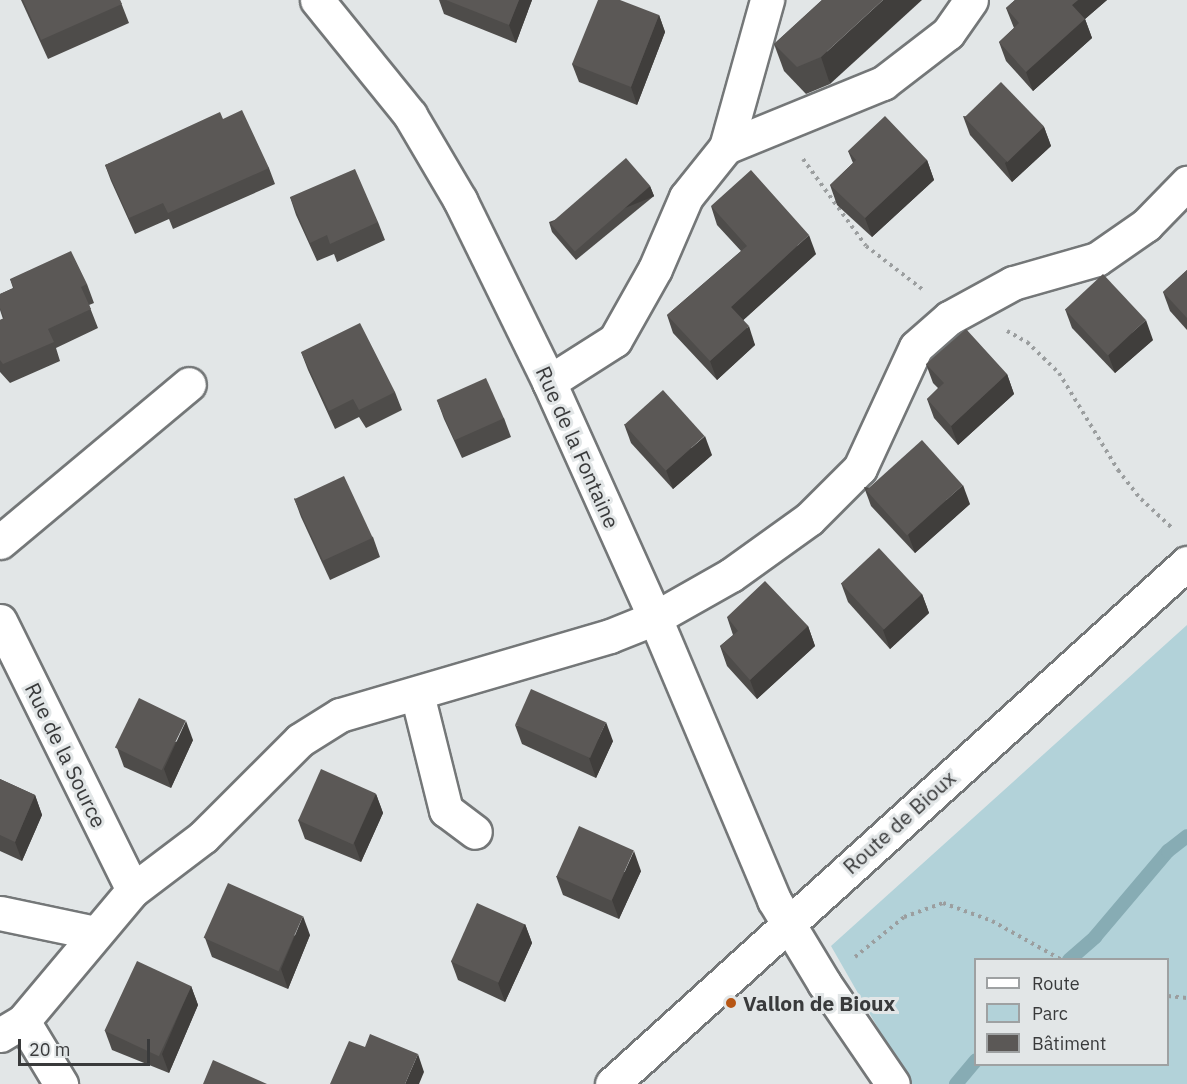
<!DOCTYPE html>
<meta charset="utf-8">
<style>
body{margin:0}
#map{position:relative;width:1187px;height:1084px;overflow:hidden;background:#e2e6e7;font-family:"IBM Plex Sans",sans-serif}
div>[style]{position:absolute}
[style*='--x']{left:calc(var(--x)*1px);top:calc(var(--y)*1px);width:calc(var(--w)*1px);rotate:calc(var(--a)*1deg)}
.green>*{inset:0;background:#b2d2d9}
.stream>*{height:14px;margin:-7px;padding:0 7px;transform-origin:7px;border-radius:7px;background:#87acb4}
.path>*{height:4px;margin-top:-2px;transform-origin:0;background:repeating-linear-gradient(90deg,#9b9e9f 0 3px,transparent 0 7.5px)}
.roads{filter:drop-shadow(2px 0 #747778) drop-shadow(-2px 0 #747778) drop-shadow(0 2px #747778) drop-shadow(0 -2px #747778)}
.minor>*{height:33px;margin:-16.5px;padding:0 16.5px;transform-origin:16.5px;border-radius:16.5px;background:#fff}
.major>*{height:33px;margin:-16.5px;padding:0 16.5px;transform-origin:16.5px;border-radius:16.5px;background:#fff}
.wall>*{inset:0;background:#4e4c4a}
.shaded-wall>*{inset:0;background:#403e3c;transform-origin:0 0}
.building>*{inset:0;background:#5b5856;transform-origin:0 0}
.dots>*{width:16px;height:16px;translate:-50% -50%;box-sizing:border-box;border:3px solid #e2e6e7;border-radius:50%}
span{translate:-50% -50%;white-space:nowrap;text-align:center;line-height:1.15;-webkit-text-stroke:6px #e2e6e7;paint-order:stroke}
.street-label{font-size:21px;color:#393a3b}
.poi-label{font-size:21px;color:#393a3b;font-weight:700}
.left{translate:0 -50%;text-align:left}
.legend{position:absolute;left:974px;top:958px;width:195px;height:108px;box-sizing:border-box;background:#e2e6e7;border:2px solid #9ea1a2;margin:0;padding:8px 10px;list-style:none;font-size:18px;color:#393a3b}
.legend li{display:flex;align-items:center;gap:12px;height:30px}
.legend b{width:30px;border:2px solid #9ea1a2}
.scale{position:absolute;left:18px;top:1039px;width:132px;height:27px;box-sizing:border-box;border:3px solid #393a3b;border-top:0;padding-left:8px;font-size:18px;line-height:21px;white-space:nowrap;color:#393a3b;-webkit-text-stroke:4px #e2e6e7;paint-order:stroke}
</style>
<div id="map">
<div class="green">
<i style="clip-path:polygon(evenodd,1187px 625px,1187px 1084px,910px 1084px,831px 946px,1187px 625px,976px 960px,1168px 960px,1168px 1064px,976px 1064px,976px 960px)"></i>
</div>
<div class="stream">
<i style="--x:1069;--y:960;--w:35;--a:-41"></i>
<i style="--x:1095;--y:937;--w:113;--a:-49.7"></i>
<i style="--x:1168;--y:851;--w:24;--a:-38"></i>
<i style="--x:956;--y:1084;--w:31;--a:-50"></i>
</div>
<div class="path">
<i style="--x:803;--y:159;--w:107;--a:54.1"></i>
<i style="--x:866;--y:246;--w:71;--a:37.5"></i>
<i style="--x:1007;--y:331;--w:23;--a:29"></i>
<i style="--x:1027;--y:342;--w:45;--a:44.1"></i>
<i style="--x:1059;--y:373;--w:114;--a:58.7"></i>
<i style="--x:1118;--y:470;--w:37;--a:52"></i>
<i style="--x:1141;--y:499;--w:41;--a:43"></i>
<i style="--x:855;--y:957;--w:63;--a:-39.2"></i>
<i style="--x:904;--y:917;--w:41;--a:-19.7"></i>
<i style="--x:943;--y:903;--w:52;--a:20.2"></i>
<i style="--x:992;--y:921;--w:80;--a:29.1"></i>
<i style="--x:1168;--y:996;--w:19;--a:6"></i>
</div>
<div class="roads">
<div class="minor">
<i style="--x:317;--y:0;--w:148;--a:51"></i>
<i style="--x:410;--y:115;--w:99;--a:59.5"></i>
<i style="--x:460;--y:200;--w:203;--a:63.9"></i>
<i style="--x:549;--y:382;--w:259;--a:65.8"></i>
<i style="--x:655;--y:618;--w:306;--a:67.1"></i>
<i style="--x:774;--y:900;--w:97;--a:58.9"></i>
<i style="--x:824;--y:983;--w:122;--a:55.7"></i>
<i style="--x:726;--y:147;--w:153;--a:-74.4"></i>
<i style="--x:549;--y:382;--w:78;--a:-32.5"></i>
<i style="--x:615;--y:340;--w:81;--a:-60.6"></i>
<i style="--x:655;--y:269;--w:78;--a:-66.7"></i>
<i style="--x:686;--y:197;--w:64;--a:-51.3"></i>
<i style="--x:726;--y:147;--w:170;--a:-22.2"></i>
<i style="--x:883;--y:83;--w:82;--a:-37.6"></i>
<i style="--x:948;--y:33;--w:40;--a:-55.1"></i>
<i style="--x:0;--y:542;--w:246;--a:-39.9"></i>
<i style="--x:0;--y:621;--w:300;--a:63.7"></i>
<i style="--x:417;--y:694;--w:120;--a:76"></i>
<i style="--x:446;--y:810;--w:36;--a:37"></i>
<i style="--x:0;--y:913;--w:98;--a:11.8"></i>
<i style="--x:23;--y:1021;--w:74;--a:58.9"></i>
<i style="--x:0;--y:1035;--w:27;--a:-31"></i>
<i style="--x:23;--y:1021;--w:171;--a:-50"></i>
<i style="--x:133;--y:890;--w:88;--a:-37.1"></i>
<i style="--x:203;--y:837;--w:137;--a:-45"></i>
<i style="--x:300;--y:740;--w:47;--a:-32"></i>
<i style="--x:340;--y:715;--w:281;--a:-16.3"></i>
<i style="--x:610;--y:636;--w:48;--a:-21.8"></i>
<i style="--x:655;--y:618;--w:87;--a:-29.5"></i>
<i style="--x:731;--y:575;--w:96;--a:-35.7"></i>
<i style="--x:809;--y:519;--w:72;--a:-45"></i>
<i style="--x:860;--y:468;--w:133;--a:-65.2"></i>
<i style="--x:916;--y:347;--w:44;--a:-41.3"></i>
<i style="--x:949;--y:318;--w:73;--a:-28.7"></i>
<i style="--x:1013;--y:283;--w:87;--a:-15.9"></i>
<i style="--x:1097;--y:259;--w:60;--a:-34.8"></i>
<i style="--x:1146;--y:225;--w:59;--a:-45.7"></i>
</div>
<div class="major">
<i style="--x:612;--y:1084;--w:776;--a:-42.18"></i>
</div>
</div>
<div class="wall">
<i style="clip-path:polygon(21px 0,120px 0,129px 23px,48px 59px)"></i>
<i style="clip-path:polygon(439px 0,532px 0,516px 43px,444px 14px)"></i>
<i style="clip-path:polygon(822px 0,830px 84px,806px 94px,784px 71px,774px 44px)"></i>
<i style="clip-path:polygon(1015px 0,1107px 0,1085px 19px,1092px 38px,1033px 91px,1006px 61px,999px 42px,1014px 28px,1006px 8px)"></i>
<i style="clip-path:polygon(659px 15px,665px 32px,637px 105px,579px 82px,572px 64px)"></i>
<i style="clip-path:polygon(963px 116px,1044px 127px,1051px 146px,1012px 182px,970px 135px)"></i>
<i style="clip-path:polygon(223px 119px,269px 168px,275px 184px,173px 229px,169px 219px,135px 234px,111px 181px,105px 165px)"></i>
<i style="clip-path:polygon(848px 151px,927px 160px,934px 180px,872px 237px,837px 205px,830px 185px,853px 163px)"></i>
<i style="clip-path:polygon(650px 186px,654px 196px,576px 260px,552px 232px,549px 222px)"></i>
<i style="clip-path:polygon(290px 197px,378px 222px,385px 240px,337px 262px,334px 254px,317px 261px,296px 215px)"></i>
<i style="clip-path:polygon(711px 206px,816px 254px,743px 320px,755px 345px,717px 380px,673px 333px,667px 315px,741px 251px,717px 225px)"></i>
<i style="clip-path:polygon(1187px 270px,1187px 330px,1170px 311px,1163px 292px)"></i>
<i style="clip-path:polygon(10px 279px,87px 284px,94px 303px,89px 305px,98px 328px,56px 348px,60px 361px,10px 383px,0 372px,0 320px,3px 319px,0 310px,0 294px,13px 288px)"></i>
<i style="clip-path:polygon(1065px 309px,1153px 340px,1115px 373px,1072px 328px)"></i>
<i style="clip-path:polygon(301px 352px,395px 392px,402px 410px,366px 428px,359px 417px,335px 429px,308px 370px)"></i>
<i style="clip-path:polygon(926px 364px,1007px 374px,1014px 394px,958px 445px,934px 418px,927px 399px,938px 388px,933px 383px)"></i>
<i style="clip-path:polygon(437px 400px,504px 418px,511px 437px,462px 458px,444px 419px)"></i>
<i style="clip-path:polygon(624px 424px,712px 455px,673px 489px,631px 443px)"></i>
<i style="clip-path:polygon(864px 487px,970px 504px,915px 553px,871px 506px)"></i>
<i style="clip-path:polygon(294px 498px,373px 537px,380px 557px,330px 580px,301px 517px)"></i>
<i style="clip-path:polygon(841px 583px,922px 594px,929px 613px,890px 649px,848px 602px)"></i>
<i style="clip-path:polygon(727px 617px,808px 626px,815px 646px,757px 699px,727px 666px,720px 646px,733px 635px)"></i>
<i style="clip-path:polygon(515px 725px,613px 741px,596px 778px,522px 744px)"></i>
<i style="clip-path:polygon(193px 740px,171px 788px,124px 767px,117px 748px)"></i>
<i style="clip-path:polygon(0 779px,35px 795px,42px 815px,22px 861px,0 851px)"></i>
<i style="clip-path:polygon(376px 794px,383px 813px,361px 862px,305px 839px,298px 820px)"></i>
<i style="clip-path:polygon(641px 871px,619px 919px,563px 895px,556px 876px)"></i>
<i style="clip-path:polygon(525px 924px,532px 943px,505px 1002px,458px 980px,451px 961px)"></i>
<i style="clip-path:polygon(310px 935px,288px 989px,212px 957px,205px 938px)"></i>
<i style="clip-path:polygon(191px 986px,198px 1005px,169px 1073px,112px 1050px,105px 1031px)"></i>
</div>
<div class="shaded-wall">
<i style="clip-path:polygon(519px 0,532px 0,516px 43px,509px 25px)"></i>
<i style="clip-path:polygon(883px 0,922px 0,830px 84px,821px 57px)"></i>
<i style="clip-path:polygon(1078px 0,1107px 0,1085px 19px,1092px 38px,1033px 91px,1026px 72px,1072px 5px)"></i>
<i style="clip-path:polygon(659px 15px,665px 32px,637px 105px,631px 87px)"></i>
<i style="clip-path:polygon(1044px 127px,1051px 146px,1012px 182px,1005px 163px)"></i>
<i style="clip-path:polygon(927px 160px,934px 180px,872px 237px,865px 218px)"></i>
<i style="left:650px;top:186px;width:11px;height:101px;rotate:68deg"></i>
<i style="clip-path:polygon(809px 235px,816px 254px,738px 325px,731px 307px)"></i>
<i style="clip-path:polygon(1146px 320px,1153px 340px,1115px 373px,1108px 354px)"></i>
<i style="clip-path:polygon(749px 326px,755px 345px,717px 380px,710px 361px)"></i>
<i style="clip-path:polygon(1007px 374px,1014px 394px,958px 445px,951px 426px)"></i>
<i style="clip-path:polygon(705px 436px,712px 455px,673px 489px,666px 470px)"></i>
<i style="clip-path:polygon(963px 485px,970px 504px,915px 553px,908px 534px)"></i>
<i style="clip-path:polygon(922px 594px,929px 613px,890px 649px,883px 630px)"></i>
<i style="clip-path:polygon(808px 626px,815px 646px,757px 699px,750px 680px)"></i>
<i style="clip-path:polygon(186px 721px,193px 740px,171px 788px,164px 769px)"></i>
<i style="clip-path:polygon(606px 722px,613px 741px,596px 778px,589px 758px)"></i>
<i style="clip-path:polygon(376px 794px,383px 813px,361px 862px,354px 843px)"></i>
<i style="clip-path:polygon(35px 795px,42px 815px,22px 861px,15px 842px)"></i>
<i style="clip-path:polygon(634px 851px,641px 871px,619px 919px,612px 900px)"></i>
<i style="clip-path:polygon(303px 916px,310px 935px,288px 989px,281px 969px)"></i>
<i style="clip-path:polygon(525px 924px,532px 943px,505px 1002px,498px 983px)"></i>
<i style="clip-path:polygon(191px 986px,198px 1005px,169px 1073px,162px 1054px)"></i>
<i style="clip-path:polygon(418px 1054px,424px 1072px,419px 1084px,405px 1084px)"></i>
</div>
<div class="building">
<i style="clip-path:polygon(23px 0,120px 0,122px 4px,41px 40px)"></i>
<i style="clip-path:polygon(446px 0,519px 0,509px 25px)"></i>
<i style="clip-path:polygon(598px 0,620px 0,659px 15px,631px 87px,572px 64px)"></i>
<i style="clip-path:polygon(822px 0,883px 0,821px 57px,797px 67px,774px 44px)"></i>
<i style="clip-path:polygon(1015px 0,1078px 0,1072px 5px,1085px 19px,1026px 72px,999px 42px,1019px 23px,1006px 8px)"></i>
<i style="left:1001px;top:82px;width:62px;height:51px;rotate:46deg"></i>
<i style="clip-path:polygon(242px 110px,269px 168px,168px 213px,163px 203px,129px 218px,105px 165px,220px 112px,223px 119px)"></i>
<i style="clip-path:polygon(885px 116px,927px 160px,865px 218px,830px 185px,856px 160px,848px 151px)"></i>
<i style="left:626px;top:158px;width:37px;height:100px;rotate:49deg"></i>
<i style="clip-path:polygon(355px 169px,378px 222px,330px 244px,327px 235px,310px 243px,290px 197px)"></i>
<i style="clip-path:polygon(751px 170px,809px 235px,731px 307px,749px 326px,710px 361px,667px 315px,747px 246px,711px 206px)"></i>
<i style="clip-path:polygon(71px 251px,87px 284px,81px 287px,91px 309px,48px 329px,54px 342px,3px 364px,0 360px,0 320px,4px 318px,0 308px,0 294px,14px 288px,10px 279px)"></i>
<i style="clip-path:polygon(1187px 270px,1187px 318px,1163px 292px)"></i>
<i style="left:1103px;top:274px;width:63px;height:52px;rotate:47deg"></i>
<i style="clip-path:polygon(360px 323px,395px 392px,359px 410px,353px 399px,329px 411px,301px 352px)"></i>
<i style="clip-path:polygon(966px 329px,1007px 374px,951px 426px,927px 399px,944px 383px,926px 364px)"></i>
<i style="left:486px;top:378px;width:44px;height:54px;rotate:66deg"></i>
<i style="left:663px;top:390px;width:62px;height:52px;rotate:48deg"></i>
<i style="left:922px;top:440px;width:61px;height:75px;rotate:48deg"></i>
<i style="left:344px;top:476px;width:68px;height:55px;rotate:65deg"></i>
<i style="left:879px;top:548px;width:63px;height:52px;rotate:47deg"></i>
<i style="clip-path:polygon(765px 581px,808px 626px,750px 680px,720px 646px,738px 631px,727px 617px)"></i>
<i style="left:531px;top:689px;width:82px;height:39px;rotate:24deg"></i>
<i style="left:139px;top:698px;width:52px;height:55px;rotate:26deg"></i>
<i style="left:321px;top:769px;width:60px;height:56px;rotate:24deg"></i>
<i style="clip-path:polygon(0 779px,35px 795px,15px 842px,0 835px)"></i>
<i style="left:579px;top:826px;width:60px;height:55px;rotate:24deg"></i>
<i style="left:228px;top:883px;width:82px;height:60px;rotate:24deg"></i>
<i style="left:477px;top:903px;width:52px;height:64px;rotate:24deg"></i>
<i style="left:137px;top:961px;width:60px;height:77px;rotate:25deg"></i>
<i style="clip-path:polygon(370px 1034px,418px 1054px,405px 1084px,330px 1084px,349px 1041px,365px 1047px)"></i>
<i style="clip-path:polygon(213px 1060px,267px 1084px,203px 1084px)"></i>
</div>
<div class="dots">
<i style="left:731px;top:1003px;background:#b75614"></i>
</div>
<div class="street-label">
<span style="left:578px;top:447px;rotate:66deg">Rue de la Fontaine</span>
<span style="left:66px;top:755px;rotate:64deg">Rue de la Source</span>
<span style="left:899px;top:822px;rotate:-42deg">Route de Bioux</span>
</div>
<div class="poi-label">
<span class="left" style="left:743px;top:1003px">Vallon de Bioux</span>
</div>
<ul class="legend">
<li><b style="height:8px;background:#fff"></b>Route</li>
<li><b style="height:16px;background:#b2d2d9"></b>Parc</li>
<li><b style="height:16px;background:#5b5856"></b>Bâtiment</li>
</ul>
<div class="scale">20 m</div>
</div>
